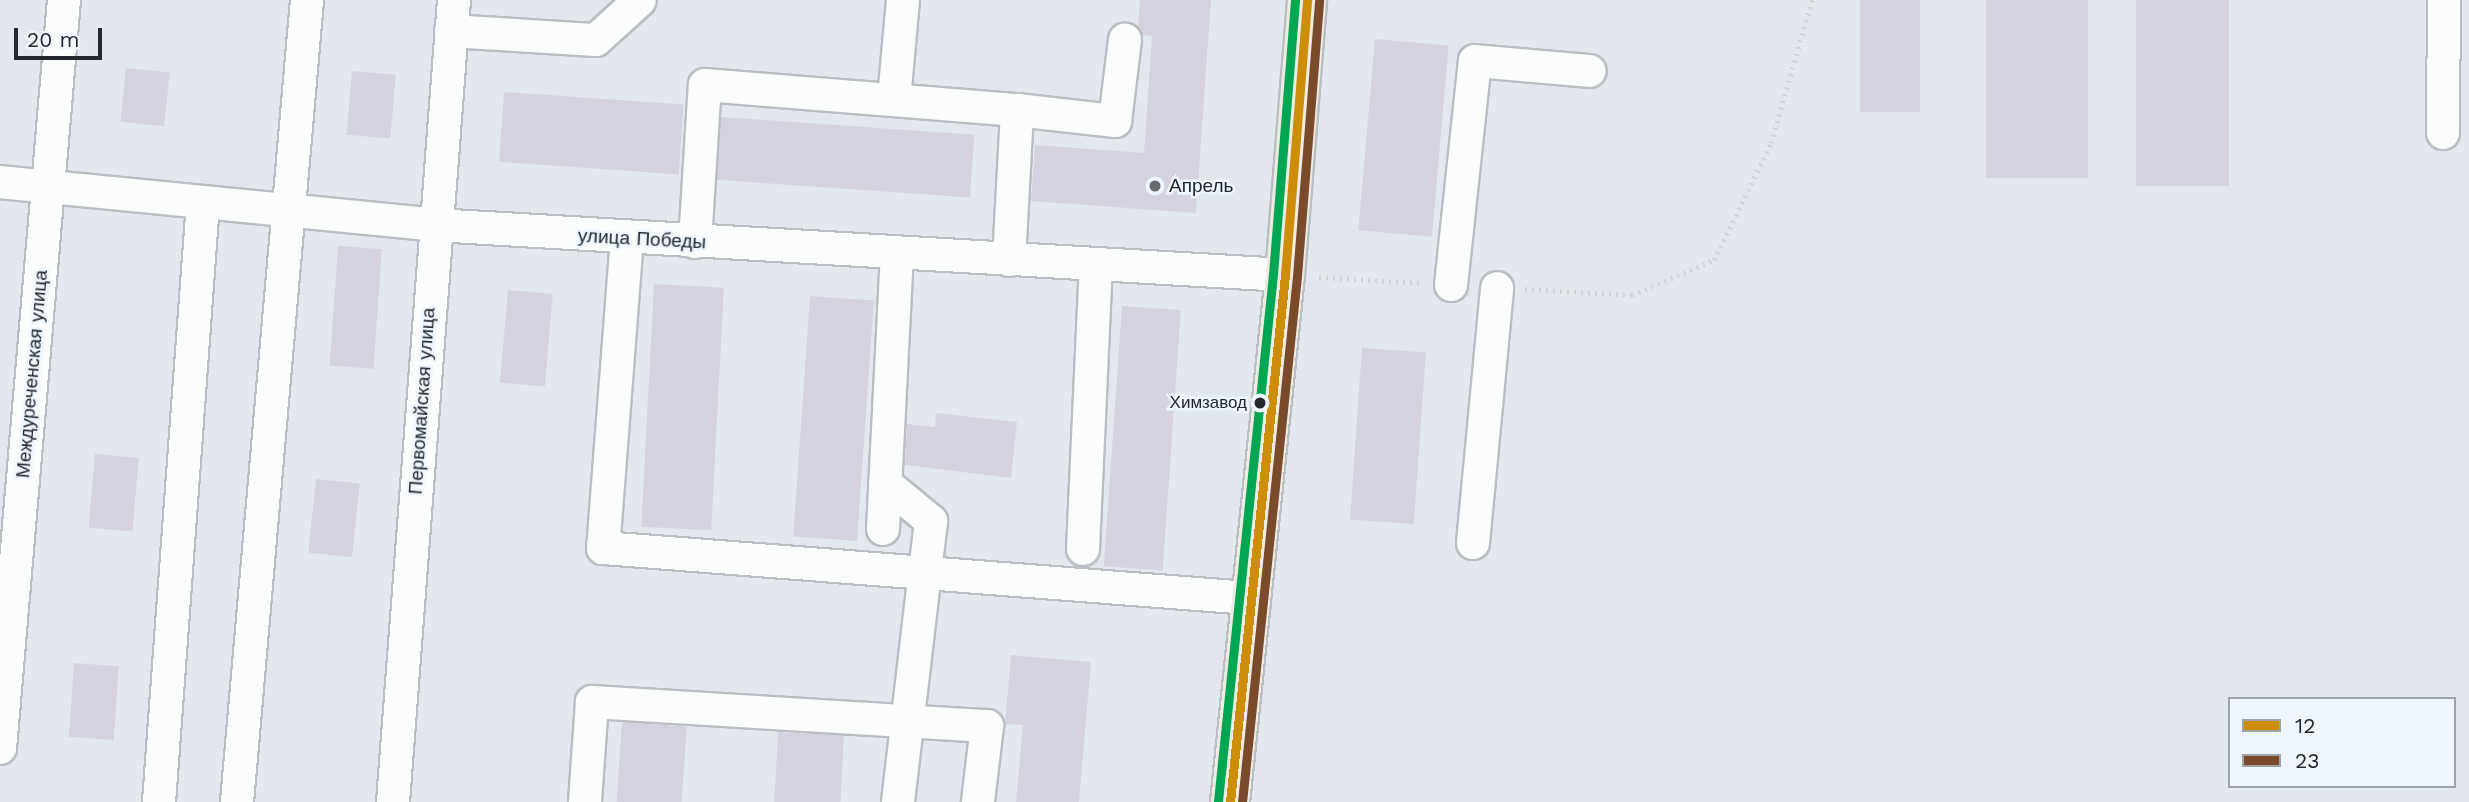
<!DOCTYPE html>
<meta charset="utf-8">
<style>
body{margin:0}
#map{position:relative;width:2469px;height:802px;overflow:hidden;background:#e3e8ee;font-family:"Work Sans",sans-serif}
div>[style]{position:absolute}
[style*='--x']{left:calc(var(--x)*1px);top:calc(var(--y)*1px);width:calc(var(--w)*1px);rotate:calc(var(--a)*1deg)}
.building>*{inset:0;background:#d5d2df;transform-origin:0 0}
.path>*{height:4.5px;margin-top:-2.25px;transform-origin:0;background:repeating-linear-gradient(90deg,#d0d2d4 0 2px,transparent 0 7px)}
.roads{filter:drop-shadow(2px 0 #babec2) drop-shadow(-2px 0 #babec2) drop-shadow(0 2px #babec2) drop-shadow(0 -2px #babec2)}
.minor>*{height:32px;margin:-16px;padding:0 16px;transform-origin:16px;border-radius:16px;background:#fbfcfc}
.major>*{height:38px;margin:-19px;padding:0 19px;transform-origin:19px;border-radius:19px;background:#eeebe4}
.bus-1>*{height:9px;margin:-4.5px;padding:0 4.5px;transform-origin:4.5px;border-radius:4.5px;background:#cd8d09}
.bus-2>*{height:9px;margin:-4.5px;padding:0 4.5px;transform-origin:4.5px;border-radius:4.5px;background:#7a4b2a}
.bus-3>*{height:9px;margin:-4.5px;padding:0 4.5px;transform-origin:4.5px;border-radius:4.5px;background:#00a651}
.dots>*{width:19px;height:19px;translate:-50% -50%;box-sizing:border-box;border:4px solid #edf5fd;border-radius:50%}
span{translate:-50% -50%;white-space:nowrap;text-align:center;line-height:1.15;-webkit-text-stroke:5px #edf5fd;paint-order:stroke}
.bus-label{font-size:17px;color:#24282c}
.right{translate:-100% -50%;text-align:right}
.poi-label{font-size:19px;color:#24282c}
.left{translate:0 -50%;text-align:left}
.street-label{font-size:19px;color:#24282c}
.legend{position:absolute;left:2228px;top:697px;width:228px;height:91px;box-sizing:border-box;background:#edf5fd;border:2px solid #9da3a9;margin:0;padding:9px 12px;list-style:none;font-size:21px;color:#24282c}
.legend li{display:flex;align-items:center;gap:14px;height:35px}
.legend b{width:35px;border:2px solid #9da3a9}
.scale{position:absolute;left:14px;top:28px;width:88px;height:32px;box-sizing:border-box;border:4px solid #24282c;border-top:0;padding-left:9px;font-size:21px;line-height:24px;white-space:nowrap;color:#24282c;-webkit-text-stroke:5px #edf5fd;paint-order:stroke}
</style>
<div id="map">
<div class="building">
<i style="clip-path:polygon(1140px 0,1211px 0,1196px 213px,1031px 201px,1035px 145px,1144px 153px,1152px 36px,1142px 35px,1138px 28px)"></i>
<i style="left:1860px;top:0;width:60px;height:112px"></i>
<i style="left:1986px;top:0;width:102px;height:178px"></i>
<i style="left:2136px;top:0;width:93px;height:186px"></i>
<i style="left:1375px;top:39px;width:74px;height:192px;rotate:5deg"></i>
<i style="left:126px;top:68px;width:44px;height:54px;rotate:6deg"></i>
<i style="left:352px;top:71px;width:44px;height:64px;rotate:5deg"></i>
<i style="left:504px;top:92px;width:180px;height:70px;rotate:4deg"></i>
<i style="left:721px;top:117px;width:254px;height:63px;rotate:4deg"></i>
<i style="left:338px;top:246px;width:44px;height:120px;rotate:4deg"></i>
<i style="left:654px;top:284px;width:70px;height:243px;rotate:3deg"></i>
<i style="left:508px;top:290px;width:45px;height:93px;rotate:5deg"></i>
<i style="left:810px;top:296px;width:64px;height:241px;rotate:4deg"></i>
<i style="left:1122px;top:306px;width:59px;height:261px;rotate:4deg"></i>
<i style="left:1362px;top:348px;width:64px;height:172px;rotate:4deg"></i>
<i style="clip-path:polygon(936px 413px,1017px 422px,1011px 478px,905px 465px,907px 424px,935px 427px)"></i>
<i style="left:95px;top:454px;width:44px;height:74px;rotate:5deg"></i>
<i style="left:316px;top:479px;width:44px;height:74px;rotate:6deg"></i>
<i style="clip-path:polygon(1011px 655px,1091px 662px,1079px 802px,1016px 802px,1023px 725px,1005px 724px)"></i>
<i style="left:74px;top:663px;width:45px;height:74px;rotate:4deg"></i>
<i style="left:622px;top:722px;width:65px;height:80px;rotate:4deg"></i>
<i style="left:778px;top:732px;width:66px;height:70px;rotate:3deg"></i>
</div>
<div class="path">
<i style="--x:1319;--y:277;--w:103;--a:3.3"></i>
<i style="--x:1525;--y:289;--w:107;--a:3.2"></i>
<i style="--x:1632;--y:295;--w:89;--a:-23.1"></i>
<i style="--x:1714;--y:260;--w:130;--a:-64"></i>
<i style="--x:1771;--y:143;--w:149;--a:-74"></i>
</div>
<div class="roads">
<div class="minor">
<i style="--x:451;--y:31;--w:145;--a:3.6"></i>
<i style="--x:596;--y:40;--w:59;--a:-42.3"></i>
<i style="--x:894;--y:99;--w:99;--a:-84.8"></i>
<i style="--x:2443;--y:133;--w:133;--a:-89.6"></i>
<i style="--x:0;--y:182;--w:437;--a:5.6"></i>
<i style="--x:435;--y:225;--w:851;--a:3.37"></i>
<i style="--x:627;--y:238;--w:311;--a:94.4"></i>
<i style="--x:603;--y:548;--w:647;--a:4.43"></i>
<i style="--x:695;--y:242;--w:157;--a:-86.4"></i>
<i style="--x:705;--y:85;--w:313;--a:4.6"></i>
<i style="--x:1009;--y:260;--w:150;--a:-86.9"></i>
<i style="--x:1017;--y:110;--w:99;--a:6.4"></i>
<i style="--x:1115;--y:121;--w:82;--a:-83"></i>
<i style="--x:1451;--y:285;--w:225;--a:-83.9"></i>
<i style="--x:1475;--y:61;--w:115;--a:5"></i>
<i style="--x:885;--y:483;--w:60;--a:39.6"></i>
<i style="--x:931;--y:521;--w:283;--a:96.7"></i>
<i style="--x:883;--y:529;--w:276;--a:-87.1"></i>
<i style="--x:1473;--y:543;--w:256;--a:-84.6"></i>
<i style="--x:1083;--y:549;--w:285;--a:-87.4"></i>
<i style="--x:0;--y:748;--w:751;--a:-85.11"></i>
<i style="--x:159;--y:802;--w:601;--a:-85.8"></i>
<i style="--x:237;--y:802;--w:805;--a:-85.01"></i>
<i style="--x:393;--y:802;--w:804;--a:-85.65"></i>
<i style="--x:585;--y:802;--w:100;--a:-86"></i>
<i style="--x:592;--y:702;--w:396;--a:3.5"></i>
<i style="--x:987;--y:726;--w:77;--a:96.8"></i>
</div>
<div class="major">
<i style="--x:1230;--y:802;--w:530;--a:-84.04"></i>
<i style="--x:1285;--y:275;--w:276;--a:-85.4"></i>
</div>
</div>
<div class="bus-1">
<i style="--x:1230;--y:802;--w:530;--a:-84.04"></i>
<i style="--x:1285;--y:275;--w:276;--a:-85.4"></i>
</div>
<div class="bus-2">
<i style="--x:1242;--y:802;--w:529;--a:-84.03"></i>
<i style="--x:1297;--y:276;--w:276;--a:-85.4"></i>
</div>
<div class="bus-3">
<i style="--x:1218;--y:801;--w:530;--a:-84.04"></i>
<i style="--x:1273;--y:274;--w:275;--a:-85.4"></i>
</div>
<div class="dots">
<i style="left:1155px;top:186px;background:#676b70"></i>
<i style="left:1260px;top:403px;background:#24282c"></i>
</div>
<div class="bus-label">
<span class="right" style="left:1247px;top:403px">Химзавод</span>
</div>
<div class="poi-label">
<span class="left" style="left:1169px;top:186px">Апрель</span>
</div>
<div class="street-label">
<span style="left:642px;top:239px;rotate:3deg">улица Победы</span>
<span style="left:32px;top:374px;rotate:-85deg">Междуреченская улица</span>
<span style="left:422px;top:401px;rotate:-86deg">Первомайская улица</span>
</div>
<ul class="legend">
<li><b style="height:9px;background:#cd8d09"></b>12</li>
<li><b style="height:9px;background:#7a4b2a"></b>23</li>
</ul>
<div class="scale">20 m</div>
</div>
